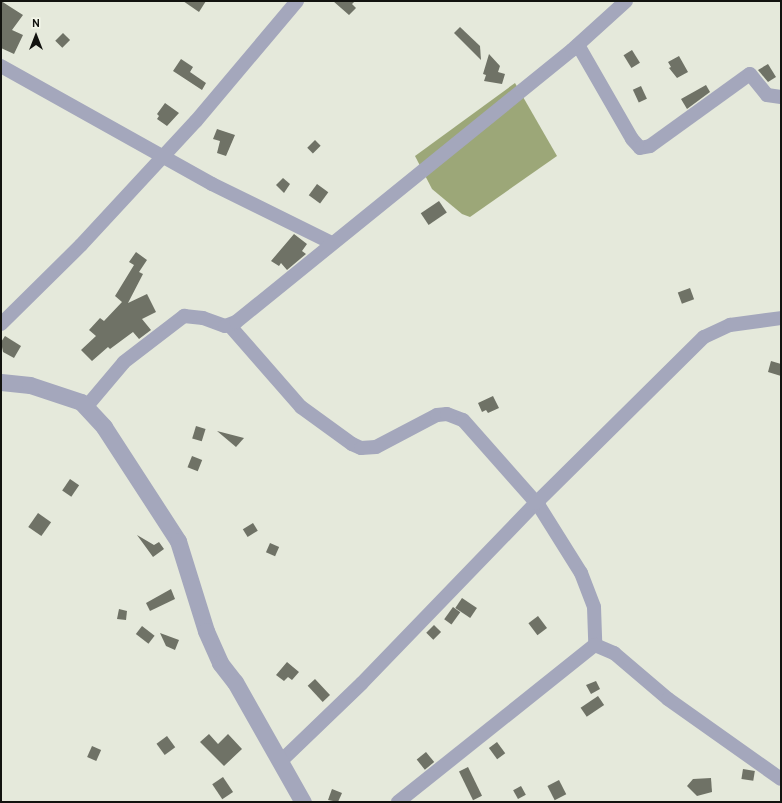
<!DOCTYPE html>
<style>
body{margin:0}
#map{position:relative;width:782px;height:803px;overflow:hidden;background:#e5e9db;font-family:Overpass,sans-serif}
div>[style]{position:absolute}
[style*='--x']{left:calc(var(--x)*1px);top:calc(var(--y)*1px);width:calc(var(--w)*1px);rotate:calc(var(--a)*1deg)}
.forest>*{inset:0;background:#9ca778}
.building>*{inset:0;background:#6f7266;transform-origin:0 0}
.minor>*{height:14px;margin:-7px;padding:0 7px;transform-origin:7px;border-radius:7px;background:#a4a7bc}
.tertiary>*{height:17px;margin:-8.5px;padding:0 8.5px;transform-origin:8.5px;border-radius:8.5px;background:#a4a7bc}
span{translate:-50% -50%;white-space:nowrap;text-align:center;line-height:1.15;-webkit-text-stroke:3.5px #f3f6e9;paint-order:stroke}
.frame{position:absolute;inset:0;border:2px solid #12130f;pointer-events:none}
.north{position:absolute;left:16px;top:16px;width:40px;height:40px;-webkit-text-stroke:3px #f3f6e9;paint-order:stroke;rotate:0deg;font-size:11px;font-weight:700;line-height:16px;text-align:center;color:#12130f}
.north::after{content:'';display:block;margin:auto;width:14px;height:18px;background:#12130f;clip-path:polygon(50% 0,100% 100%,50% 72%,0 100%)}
</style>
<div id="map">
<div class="forest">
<i style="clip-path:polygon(515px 83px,557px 156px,470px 217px,462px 214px,432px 189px,415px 156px)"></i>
</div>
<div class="building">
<i style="clip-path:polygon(1px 1px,23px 15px,12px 30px,23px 35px,14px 54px,1px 48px)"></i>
<i style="clip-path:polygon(183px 1px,206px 1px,199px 12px)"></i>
<i style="clip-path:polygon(333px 1px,355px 1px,352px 4px,356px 8px,349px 15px)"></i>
<i style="clip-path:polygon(460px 27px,480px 46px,481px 60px,454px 33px)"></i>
<i style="left:63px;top:33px;width:10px;height:11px;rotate:45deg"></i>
<i style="left:632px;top:50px;width:15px;height:10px;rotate:58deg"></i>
<i style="clip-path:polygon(489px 54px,500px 66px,498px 72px,505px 74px,502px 84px,484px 81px,486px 75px,483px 74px)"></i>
<i style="clip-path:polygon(679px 56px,688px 72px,677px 78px,669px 68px,671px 67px,668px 62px)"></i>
<i style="clip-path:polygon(181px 59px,193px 67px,190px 72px,206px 83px,202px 90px,173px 71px)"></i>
<i style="clip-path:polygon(768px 64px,776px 77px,768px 82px,758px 70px)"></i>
<i style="clip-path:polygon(706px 85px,710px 92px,687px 109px,681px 99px)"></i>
<i style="left:641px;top:86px;width:14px;height:9px;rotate:65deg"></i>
<i style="clip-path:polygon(165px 103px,179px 113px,167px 126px,157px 119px,159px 116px,157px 114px)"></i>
<i style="clip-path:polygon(217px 129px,235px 135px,226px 156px,217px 153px,220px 141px,213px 139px)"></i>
<i style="left:315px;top:140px;width:8px;height:11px;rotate:45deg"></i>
<i style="clip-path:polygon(283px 178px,290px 184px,284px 193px,276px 185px)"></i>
<i style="left:317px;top:184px;width:14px;height:14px;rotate:36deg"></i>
<i style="left:439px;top:201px;width:14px;height:22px;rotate:56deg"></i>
<i style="clip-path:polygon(294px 234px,307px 244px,302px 251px,306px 254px,287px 270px,281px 263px,279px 266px,271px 261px)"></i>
<i style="clip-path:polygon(136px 252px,147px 260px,139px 272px,143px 274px,128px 303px,147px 294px,156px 312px,142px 319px,151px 330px,139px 339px,133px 332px,110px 349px,108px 347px,92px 361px,81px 350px,96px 336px,89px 330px,100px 318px,104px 321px,122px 302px,115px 296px,134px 265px,129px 262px)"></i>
<i style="left:690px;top:288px;width:12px;height:13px;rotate:70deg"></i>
<i style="clip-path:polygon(5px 336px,21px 346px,14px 358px,3px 352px,1px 342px)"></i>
<i style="clip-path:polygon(771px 361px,781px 364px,781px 376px,768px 372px)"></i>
<i style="clip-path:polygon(493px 396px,499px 408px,488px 413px,486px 410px,482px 412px,478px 403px)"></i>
<i style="left:196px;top:426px;width:10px;height:13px;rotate:17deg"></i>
<i style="clip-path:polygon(217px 431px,244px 438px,236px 447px)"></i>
<i style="left:192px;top:456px;width:11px;height:12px;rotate:22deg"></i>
<i style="left:70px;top:479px;width:11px;height:14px;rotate:34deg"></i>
<i style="left:38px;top:513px;width:16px;height:17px;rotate:35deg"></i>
<i style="left:253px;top:523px;width:9px;height:12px;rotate:58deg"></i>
<i style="clip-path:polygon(137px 535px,154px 545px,159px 542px,164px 549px,153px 557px)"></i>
<i style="left:270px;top:543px;width:10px;height:10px;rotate:24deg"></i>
<i style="clip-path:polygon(171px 589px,175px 599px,150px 611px,146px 603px)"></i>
<i style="left:462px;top:598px;width:18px;height:12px;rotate:34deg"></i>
<i style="left:453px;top:607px;width:9px;height:15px;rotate:36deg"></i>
<i style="clip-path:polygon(119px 609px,127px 611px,126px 620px,117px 619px)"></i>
<i style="left:538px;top:616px;width:15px;height:12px;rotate:53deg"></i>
<i style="left:434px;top:625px;width:10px;height:11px;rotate:45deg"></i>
<i style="left:142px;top:626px;width:16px;height:10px;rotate:38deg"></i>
<i style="clip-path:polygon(160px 633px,179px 640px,175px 650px,166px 646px)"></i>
<i style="clip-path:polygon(287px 662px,299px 672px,292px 680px,288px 677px,284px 681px,276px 675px)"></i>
<i style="left:315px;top:679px;width:22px;height:10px;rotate:47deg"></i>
<i style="clip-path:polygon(596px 681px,600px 689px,591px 694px,586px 685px)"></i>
<i style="left:598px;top:696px;width:11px;height:21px;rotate:56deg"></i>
<i style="clip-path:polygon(209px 734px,218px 744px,228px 734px,242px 749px,224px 766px,200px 742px)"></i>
<i style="left:167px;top:736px;width:14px;height:13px;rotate:54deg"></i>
<i style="left:497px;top:742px;width:14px;height:10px;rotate:54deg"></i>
<i style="left:92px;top:746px;width:10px;height:12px;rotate:24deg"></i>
<i style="left:426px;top:752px;width:13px;height:12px;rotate:51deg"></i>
<i style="left:468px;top:767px;width:32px;height:10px;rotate:64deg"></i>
<i style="left:743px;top:769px;width:12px;height:10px;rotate:9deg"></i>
<i style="left:223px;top:777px;width:18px;height:13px;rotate:56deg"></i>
<i style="clip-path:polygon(711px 778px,712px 792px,697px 796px,687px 786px,693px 779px)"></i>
<i style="left:559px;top:780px;width:16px;height:13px;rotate:63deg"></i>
<i style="left:521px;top:786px;width:10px;height:9px;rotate:61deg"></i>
<i style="clip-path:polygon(332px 789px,342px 793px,338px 802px,328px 800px)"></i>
</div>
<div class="minor">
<i style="--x:578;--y:45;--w:108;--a:60.1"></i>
<i style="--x:632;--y:139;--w:12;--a:48"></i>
<i style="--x:640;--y:148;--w:10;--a:-11"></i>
<i style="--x:650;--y:146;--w:123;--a:-35.8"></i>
<i style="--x:750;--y:74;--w:27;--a:51"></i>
<i style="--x:767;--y:95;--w:14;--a:8"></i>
<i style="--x:1;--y:66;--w:242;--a:29.2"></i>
<i style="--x:212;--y:184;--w:134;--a:26.2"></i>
<i style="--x:1;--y:324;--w:112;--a:-44.6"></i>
<i style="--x:81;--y:245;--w:169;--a:-47.2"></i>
<i style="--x:196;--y:121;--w:157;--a:-49.9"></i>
<i style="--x:230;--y:326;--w:108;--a:48.8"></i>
<i style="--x:301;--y:407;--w:63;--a:36"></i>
<i style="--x:352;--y:444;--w:10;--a:24"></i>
<i style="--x:361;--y:448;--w:15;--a:-4"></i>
<i style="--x:376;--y:447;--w:69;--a:-27.7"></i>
<i style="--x:437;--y:415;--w:10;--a:-6"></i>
<i style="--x:447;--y:414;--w:17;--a:21"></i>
<i style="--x:463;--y:420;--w:115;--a:48.5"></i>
<i style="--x:539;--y:506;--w:79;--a:57.9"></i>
<i style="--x:581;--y:573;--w:36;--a:69"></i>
<i style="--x:594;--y:607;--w:38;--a:88"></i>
<i style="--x:87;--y:406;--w:57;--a:-49.9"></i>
<i style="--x:124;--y:362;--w:76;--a:-37.5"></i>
<i style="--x:184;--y:316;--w:19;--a:6"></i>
<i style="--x:203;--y:318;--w:23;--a:20"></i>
<i style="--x:225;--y:326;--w:12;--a:-20"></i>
<i style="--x:236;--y:322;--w:432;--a:-39"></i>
<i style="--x:572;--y:50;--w:73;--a:-42.2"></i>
<i style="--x:281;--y:761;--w:112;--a:-43.9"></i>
<i style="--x:362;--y:683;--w:250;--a:-46"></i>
<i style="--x:536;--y:503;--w:236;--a:-44.7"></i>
<i style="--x:704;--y:337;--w:29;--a:-25"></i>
<i style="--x:730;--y:325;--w:51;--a:-7.8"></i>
<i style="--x:398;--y:802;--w:252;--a:-38.6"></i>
<i style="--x:595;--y:645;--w:21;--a:23"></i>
<i style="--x:614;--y:653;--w:71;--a:40.4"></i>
<i style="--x:668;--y:699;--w:138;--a:35.3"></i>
</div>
<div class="tertiary">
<i style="--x:1;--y:382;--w:29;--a:6"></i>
<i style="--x:30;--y:385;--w:54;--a:18.4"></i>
<i style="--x:81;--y:402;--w:34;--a:47"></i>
<i style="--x:104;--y:427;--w:136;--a:57"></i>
<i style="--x:178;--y:541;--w:94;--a:72.7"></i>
<i style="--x:206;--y:631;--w:35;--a:66"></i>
<i style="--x:220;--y:663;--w:24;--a:52"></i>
<i style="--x:235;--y:682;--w:138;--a:60.5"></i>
</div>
<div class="frame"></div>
<div class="north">N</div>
</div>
